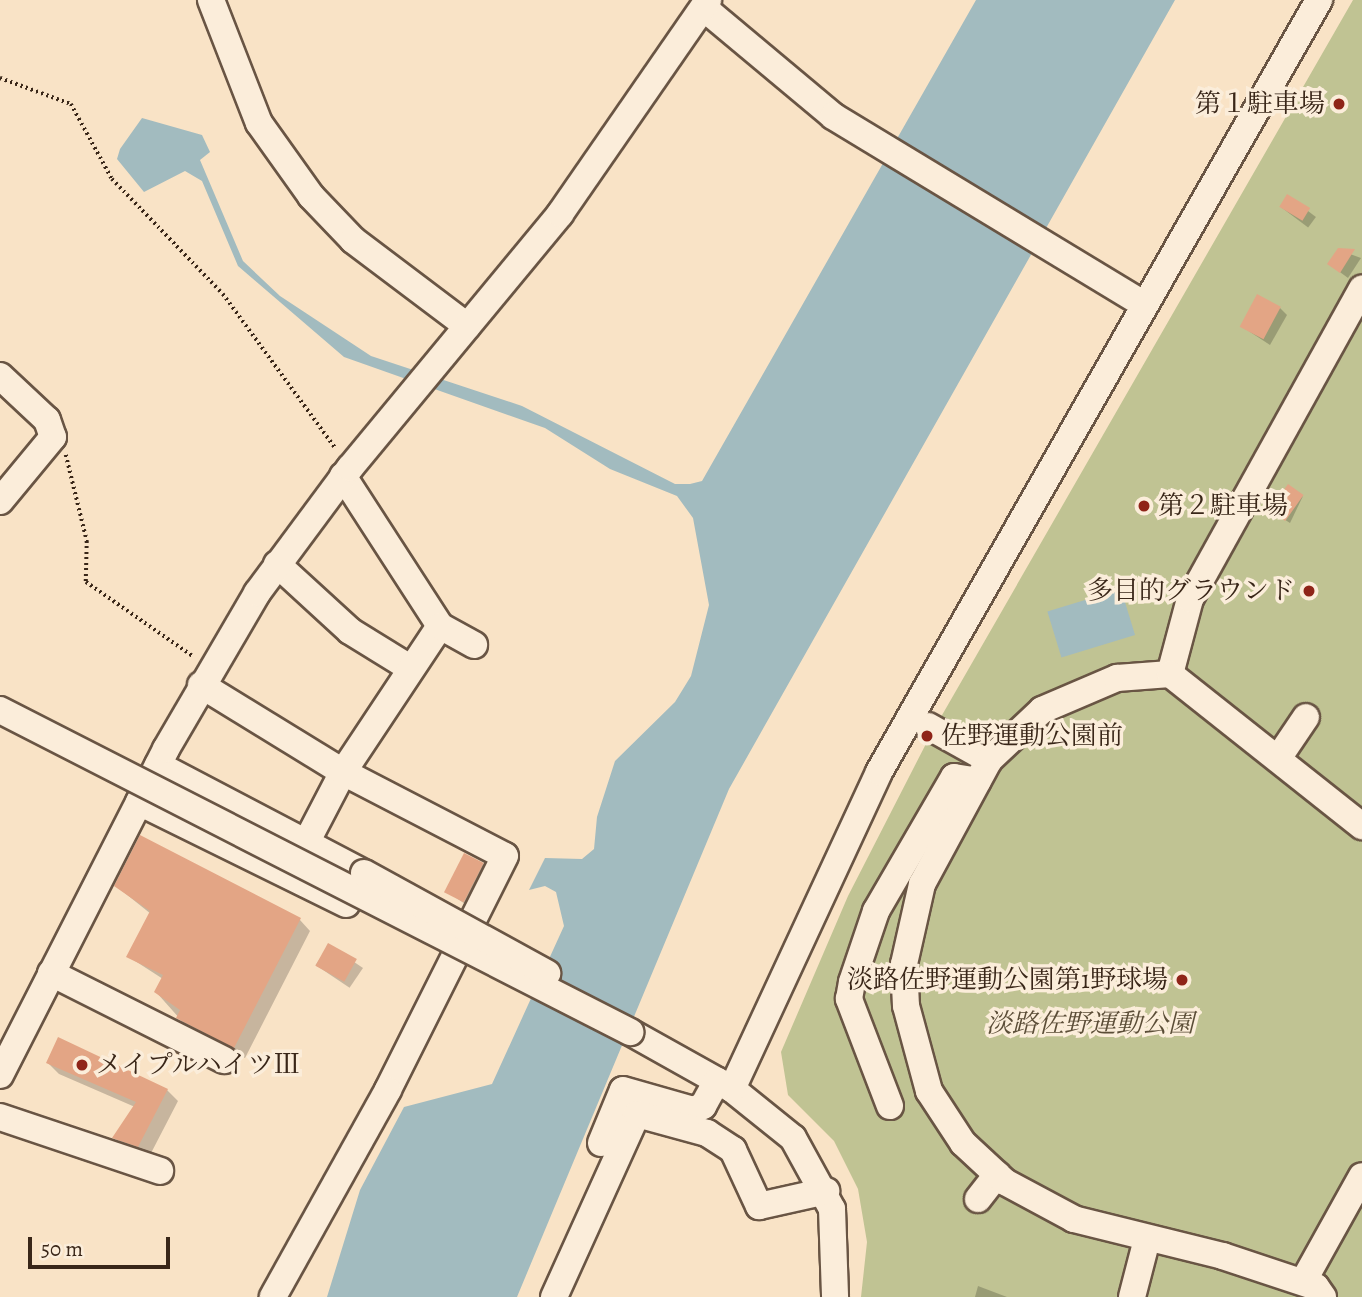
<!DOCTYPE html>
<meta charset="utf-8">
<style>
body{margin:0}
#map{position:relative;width:1362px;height:1297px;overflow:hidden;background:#f9e3c6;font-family:Alegreya,"Noto Serif JP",serif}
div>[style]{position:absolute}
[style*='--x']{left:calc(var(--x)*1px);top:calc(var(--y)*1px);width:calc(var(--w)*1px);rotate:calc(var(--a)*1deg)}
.green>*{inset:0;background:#c0c393}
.water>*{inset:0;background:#a2bbbf;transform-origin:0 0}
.shadow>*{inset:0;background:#0003;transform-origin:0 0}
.building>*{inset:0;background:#e3a585;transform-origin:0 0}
.path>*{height:3.5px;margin-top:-1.75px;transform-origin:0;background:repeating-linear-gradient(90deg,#392618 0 2px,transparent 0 5.5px)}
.roads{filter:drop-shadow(2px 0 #695544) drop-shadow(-2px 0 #695544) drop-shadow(0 2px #695544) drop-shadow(0 -2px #695544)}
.minor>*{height:26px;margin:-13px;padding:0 13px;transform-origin:13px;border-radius:13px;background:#fbedda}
.bridges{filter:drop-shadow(2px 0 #695544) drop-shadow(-2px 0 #695544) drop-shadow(0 2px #695544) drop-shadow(0 -2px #695544)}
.minor-bridge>*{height:26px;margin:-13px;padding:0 13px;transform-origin:13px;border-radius:13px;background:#fbedda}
.dots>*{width:19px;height:19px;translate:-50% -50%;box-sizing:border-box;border:4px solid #fbedda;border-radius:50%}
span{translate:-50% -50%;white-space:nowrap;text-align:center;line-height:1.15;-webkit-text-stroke:7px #fbedda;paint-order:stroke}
.poi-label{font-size:26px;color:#392618}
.right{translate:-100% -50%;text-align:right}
.left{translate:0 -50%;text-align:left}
.park-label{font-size:26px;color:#5b4d37;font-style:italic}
.scale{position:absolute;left:28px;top:1237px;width:142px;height:32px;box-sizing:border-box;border:4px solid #392618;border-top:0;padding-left:9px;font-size:21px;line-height:24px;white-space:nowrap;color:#392618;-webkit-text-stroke:5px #fbedda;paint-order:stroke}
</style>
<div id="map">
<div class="green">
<i style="clip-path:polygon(1353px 0,1362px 0,1362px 1297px,861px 1297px,867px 1242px,858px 1189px,834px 1141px,788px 1095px,781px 1052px,848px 896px,930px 736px)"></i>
</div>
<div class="water">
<i style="clip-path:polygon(976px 0,1175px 0,729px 789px,517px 1297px,327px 1297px,360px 1190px,404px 1107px,492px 1084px,564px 926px,556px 892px,545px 886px,529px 890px,545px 858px,582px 859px,594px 849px,597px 817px,615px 761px,675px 702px,691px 676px,709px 605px,693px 518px,677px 496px,610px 469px,545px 428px,344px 357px,238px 266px,202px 181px,185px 171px,144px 192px,117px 159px,120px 149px,142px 118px,202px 135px,210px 152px,200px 160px,243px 261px,280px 296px,371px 356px,522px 406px,675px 484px,690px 484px,702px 481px)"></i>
<i style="left:1121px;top:589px;width:48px;height:77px;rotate:73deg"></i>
</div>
<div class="shadow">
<i style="left:1288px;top:196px;width:35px;height:13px;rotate:37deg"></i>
<i style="clip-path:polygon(1339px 250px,1361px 258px,1348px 278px,1329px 264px)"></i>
<i style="clip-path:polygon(1280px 308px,1287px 315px,1270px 345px,1241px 326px)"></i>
<i style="clip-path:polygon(1303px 496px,1290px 523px,1276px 514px)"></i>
<i style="clip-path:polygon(483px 864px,490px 871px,471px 908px,446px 891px)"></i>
<i style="clip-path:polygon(116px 886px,300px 920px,310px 931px,245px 1058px,189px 1029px,156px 992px,163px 979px,129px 957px,151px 914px)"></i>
<i style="left:329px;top:945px;width:41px;height:24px;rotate:34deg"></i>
<i style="clip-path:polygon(48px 1063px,167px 1090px,178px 1101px,149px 1157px,114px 1138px,135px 1107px,59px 1074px)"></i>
<i style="clip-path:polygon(978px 1286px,1007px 1297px,975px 1297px)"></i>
</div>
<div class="building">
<i style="left:1287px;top:194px;width:27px;height:15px;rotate:31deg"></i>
<i style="clip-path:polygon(1338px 248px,1355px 249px,1340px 273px,1327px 264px)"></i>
<i style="left:1257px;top:294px;width:27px;height:37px;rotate:28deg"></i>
<i style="left:1288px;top:484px;width:19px;height:32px;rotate:35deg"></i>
<i style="clip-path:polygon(140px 835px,301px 918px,234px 1048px,176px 1018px,180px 1010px,154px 992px,163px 975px,126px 957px,150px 911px,114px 886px)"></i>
<i style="left:464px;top:853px;width:22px;height:44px;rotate:27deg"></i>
<i style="left:328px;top:943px;width:33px;height:26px;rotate:29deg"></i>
<i style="clip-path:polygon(58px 1037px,168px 1089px,138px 1147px,112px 1138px,136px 1102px,46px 1063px)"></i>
</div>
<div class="path">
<i style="--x:0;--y:78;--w:76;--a:20.1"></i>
<i style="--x:71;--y:104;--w:85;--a:61.3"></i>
<i style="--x:112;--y:179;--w:160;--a:46"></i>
<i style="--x:223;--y:294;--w:192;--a:53.9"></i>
<i style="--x:66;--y:455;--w:89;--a:76.3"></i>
<i style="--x:87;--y:541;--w:41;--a:91.4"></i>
<i style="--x:86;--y:582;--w:131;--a:34.8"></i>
</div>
<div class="roads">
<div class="minor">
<i style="--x:211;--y:0;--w:132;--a:68.7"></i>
<i style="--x:259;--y:123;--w:90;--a:54.5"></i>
<i style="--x:311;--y:196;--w:61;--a:46.3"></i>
<i style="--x:353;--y:240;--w:143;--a:37"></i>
<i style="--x:704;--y:8;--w:168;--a:39.9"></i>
<i style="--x:833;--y:116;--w:363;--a:31.2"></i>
<i style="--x:0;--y:376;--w:64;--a:43.1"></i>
<i style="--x:47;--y:420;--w:18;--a:71"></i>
<i style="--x:53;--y:437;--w:83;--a:129.6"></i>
<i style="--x:343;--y:476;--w:179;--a:57.1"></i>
<i style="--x:277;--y:564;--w:99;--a:42.5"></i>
<i style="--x:350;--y:631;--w:70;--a:31.7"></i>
<i style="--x:1170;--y:674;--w:78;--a:-75.1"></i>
<i style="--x:1190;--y:599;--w:355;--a:-61"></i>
<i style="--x:201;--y:685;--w:167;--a:31.5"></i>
<i style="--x:343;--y:772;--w:182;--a:27.4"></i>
<i style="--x:505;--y:856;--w:262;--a:116.6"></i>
<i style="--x:388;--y:1090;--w:237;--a:119.1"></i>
<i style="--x:928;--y:726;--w:70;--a:29.1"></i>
<i style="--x:1279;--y:757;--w:48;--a:-56"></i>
<i style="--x:158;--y:765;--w:233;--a:27.7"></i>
<i style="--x:139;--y:802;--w:231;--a:26.2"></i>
<i style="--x:306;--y:843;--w:80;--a:-62.5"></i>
<i style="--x:343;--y:772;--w:175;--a:-56.4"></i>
<i style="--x:440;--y:626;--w:39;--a:29"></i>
<i style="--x:51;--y:973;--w:194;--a:26.7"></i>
<i style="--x:630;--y:1032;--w:117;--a:29.2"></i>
<i style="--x:732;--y:1089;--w:78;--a:38.8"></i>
<i style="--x:793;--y:1138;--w:81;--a:61.2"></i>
<i style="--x:832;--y:1209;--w:88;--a:88"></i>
<i style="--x:0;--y:1075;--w:366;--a:-63"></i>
<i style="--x:166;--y:749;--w:181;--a:-59.7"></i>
<i style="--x:257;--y:593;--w:156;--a:-53.4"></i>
<i style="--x:350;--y:468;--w:330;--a:-50.4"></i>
<i style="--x:560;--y:214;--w:260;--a:-55.3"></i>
<i style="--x:732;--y:1089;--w:349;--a:-65.1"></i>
<i style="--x:879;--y:772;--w:889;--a:-60.32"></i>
<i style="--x:890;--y:1106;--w:115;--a:-111"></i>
<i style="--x:849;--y:999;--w:17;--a:-80"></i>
<i style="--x:852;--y:982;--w:75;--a:-71.3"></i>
<i style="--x:876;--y:911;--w:155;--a:-59.8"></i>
<i style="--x:954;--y:777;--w:24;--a:9"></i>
<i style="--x:0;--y:1117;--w:169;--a:18.6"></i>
<i style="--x:601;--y:1143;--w:57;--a:-67.5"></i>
<i style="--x:623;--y:1090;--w:73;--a:15.9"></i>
<i style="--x:693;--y:1110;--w:11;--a:-22"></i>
<i style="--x:703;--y:1106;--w:29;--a:-61"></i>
<i style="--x:978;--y:1199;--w:31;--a:-52"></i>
<i style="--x:1303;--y:1282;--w:121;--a:-60.9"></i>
<i style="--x:554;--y:1297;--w:201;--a:-65.6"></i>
<i style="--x:637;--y:1114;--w:73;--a:15.2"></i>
<i style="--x:707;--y:1133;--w:31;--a:33"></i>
<i style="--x:733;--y:1150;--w:62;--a:65.1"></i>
<i style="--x:759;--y:1206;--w:69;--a:-12.6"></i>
<i style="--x:1132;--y:1297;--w:60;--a:-75.5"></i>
<i style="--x:1323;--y:1297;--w:12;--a:-125"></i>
<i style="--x:1316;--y:1287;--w:98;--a:-161.6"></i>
<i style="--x:1223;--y:1256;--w:154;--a:-166.1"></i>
<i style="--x:1074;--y:1219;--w:78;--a:-151.8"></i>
<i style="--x:1005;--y:1182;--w:57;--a:-137.1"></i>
<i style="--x:963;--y:1143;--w:62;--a:-123.2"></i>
<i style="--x:929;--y:1091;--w:88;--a:-105.1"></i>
<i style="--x:906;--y:1006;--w:42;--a:-92.7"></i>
<i style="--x:904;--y:964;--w:82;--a:-77.3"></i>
<i style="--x:922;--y:884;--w:141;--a:-61.6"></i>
<i style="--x:989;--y:760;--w:73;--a:-43.3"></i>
<i style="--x:1042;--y:710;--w:82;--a:-23.1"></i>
<i style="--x:1117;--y:678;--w:53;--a:-4.3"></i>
<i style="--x:1170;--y:674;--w:245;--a:38.4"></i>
</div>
</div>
<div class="bridges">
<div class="minor-bridge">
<i style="--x:0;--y:710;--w:708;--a:27.07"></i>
<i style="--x:364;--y:873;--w:209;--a:28.7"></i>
</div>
</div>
<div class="dots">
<i style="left:1339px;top:104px;background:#8f2418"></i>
<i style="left:1144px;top:506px;background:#8f2418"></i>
<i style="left:1309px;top:591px;background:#8f2418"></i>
<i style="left:927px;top:736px;background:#8f2418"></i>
<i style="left:1182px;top:980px;background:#8f2418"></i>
<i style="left:82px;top:1065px;background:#8f2418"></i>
</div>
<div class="poi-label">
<span class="right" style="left:1325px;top:104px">第１駐車場</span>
<span class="left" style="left:1158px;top:506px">第２駐車場</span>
<span class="right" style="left:1295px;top:591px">多目的グラウンド</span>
<span class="left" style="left:941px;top:736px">佐野運動公園前</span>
<span class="right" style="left:1168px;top:980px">淡路佐野運動公園第1野球場</span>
<span class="left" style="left:96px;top:1065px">メイプルハイツⅢ</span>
</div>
<div class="park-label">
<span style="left:1090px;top:1024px">淡路佐野運動公園</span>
</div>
<div class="scale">50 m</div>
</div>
